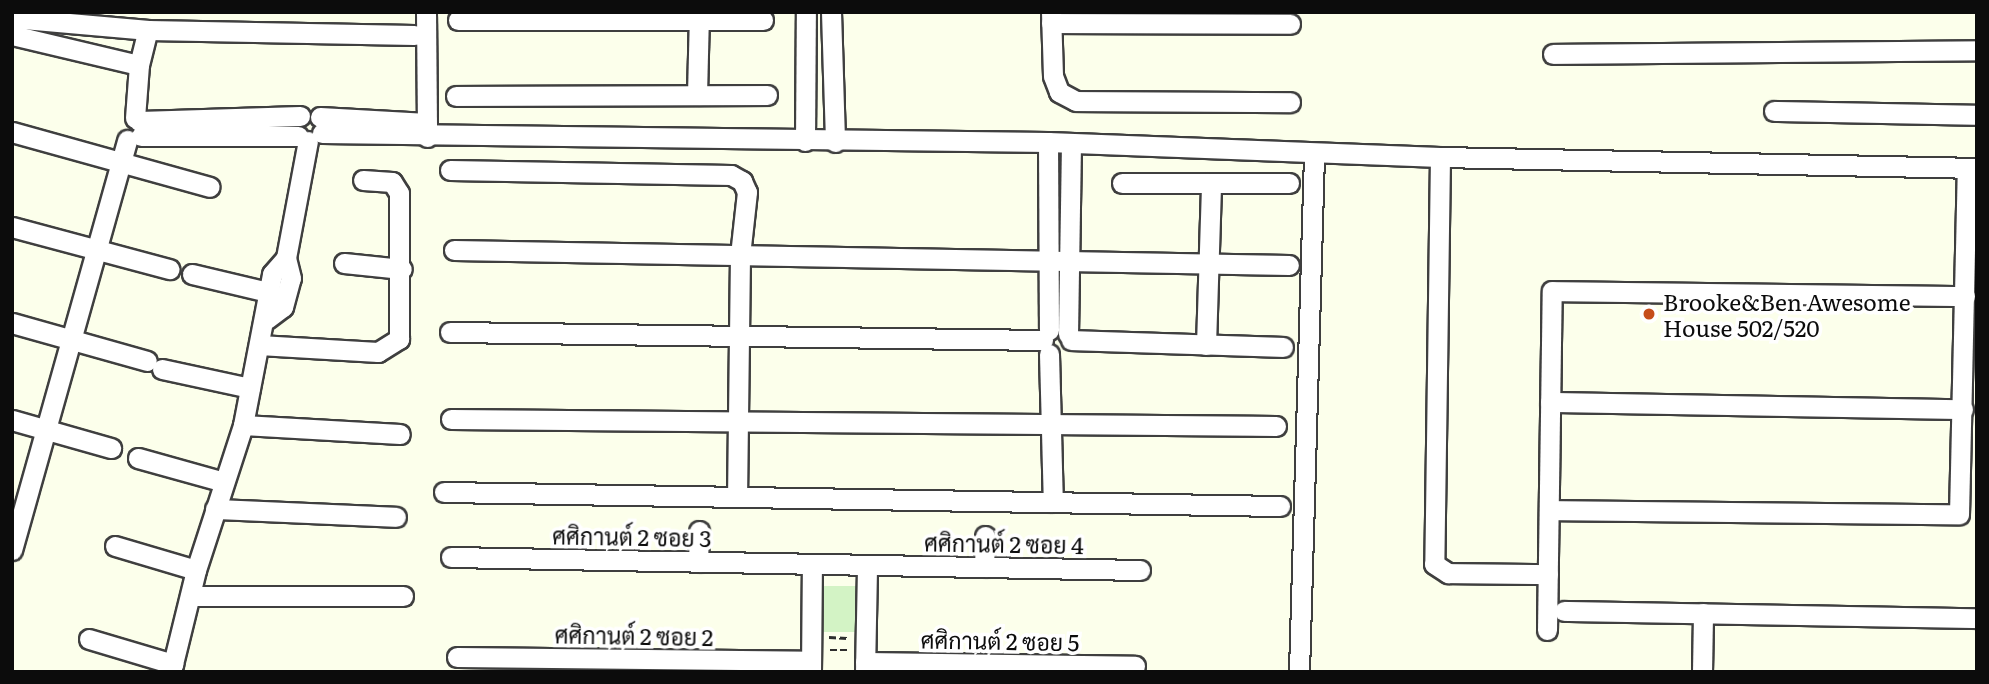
<!DOCTYPE html>
<meta charset="utf-8">
<style>
body{margin:0}
#map{position:relative;width:1989px;height:684px;overflow:hidden;background:#fcffeb;font-family:Literata,Sarabun,serif}
div>[style]{position:absolute}
[style*='--x']{left:calc(var(--x)*1px);top:calc(var(--y)*1px);width:calc(var(--w)*1px);rotate:calc(var(--a)*1deg)}
.pitch>*{inset:0;background:#d3f3c5;transform-origin:0 0}
.path>*{height:2.5px;margin-top:-1.25px;transform-origin:0;background:repeating-linear-gradient(90deg,#2e2e2e 0 7px,transparent 0 10.5px)}
.roads{filter:drop-shadow(2px 0 #3f3f3f) drop-shadow(-2px 0 #3f3f3f) drop-shadow(0 2px #3f3f3f) drop-shadow(0 -2px #3f3f3f)}
.minor>*{height:19px;margin:-9.5px;padding:0 9.5px;transform-origin:9.5px;border-radius:9.5px;background:#fff}
.dots>*{width:19px;height:19px;translate:-50% -50%;box-sizing:border-box;border:4px solid #fff;border-radius:50%}
span{translate:-50% -50%;white-space:nowrap;text-align:center;line-height:1.15;-webkit-text-stroke:7px #fff;paint-order:stroke}
.poi-label{font-size:23px;color:#0c0c0c}
.left{translate:0 -50%;text-align:left}
.street-label{font-size:23px;color:#0c0c0c}
.frame{position:absolute;inset:0;border:14px solid #0c0c0c;pointer-events:none}
</style>
<div id="map">
<div class="pitch">
<i style="left:818px;top:586px;width:41px;height:46px"></i>
</div>
<div class="path">
<i style="--x:829;--y:637;--w:18;--a:3"></i>
<i style="--x:830;--y:650;--w:17;--a:0"></i>
</div>
<div class="roads">
<div class="minor">
<i style="--x:426;--y:12;--w:125;--a:89.5"></i>
<i style="--x:831;--y:12;--w:130;--a:88.2"></i>
<i style="--x:1051;--y:12;--w:64;--a:88.2"></i>
<i style="--x:1053;--y:76;--w:17;--a:69"></i>
<i style="--x:1059;--y:92;--w:19;--a:28"></i>
<i style="--x:1076;--y:101;--w:214;--a:0.3"></i>
<i style="--x:12;--y:18;--w:137;--a:5"></i>
<i style="--x:148;--y:30;--w:266;--a:1.1"></i>
<i style="--x:458;--y:20;--w:305;--a:0"></i>
<i style="--x:1051;--y:23;--w:239;--a:0.2"></i>
<i style="--x:12;--y:35;--w:130;--a:13.3"></i>
<i style="--x:1553;--y:54;--w:424;--a:-0.5"></i>
<i style="--x:697;--y:95;--w:83;--a:-88.6"></i>
<i style="--x:456;--y:96;--w:311;--a:-0.2"></i>
<i style="--x:1774;--y:111;--w:203;--a:1.1"></i>
<i style="--x:320;--y:117;--w:107;--a:3.2"></i>
<i style="--x:135;--y:118;--w:53;--a:-85.7"></i>
<i style="--x:139;--y:65;--w:36;--a:-76"></i>
<i style="--x:139;--y:121;--w:161;--a:-1.8"></i>
<i style="--x:12;--y:132;--w:205;--a:15.5"></i>
<i style="--x:322;--y:133;--w:726;--a:0.71"></i>
<i style="--x:1048;--y:142;--w:392;--a:2.2"></i>
<i style="--x:1440;--y:157;--w:537;--a:1.17"></i>
<i style="--x:141;--y:136;--w:157;--a:0"></i>
<i style="--x:805;--y:141;--w:129;--a:-89.6"></i>
<i style="--x:1048;--y:142;--w:188;--a:89.7"></i>
<i style="--x:1440;--y:157;--w:407;--a:90.8"></i>
<i style="--x:1434;--y:564;--w:17;--a:33"></i>
<i style="--x:1448;--y:573;--w:100;--a:0.6"></i>
<i style="--x:450;--y:170;--w:281;--a:1"></i>
<i style="--x:731;--y:175;--w:13;--a:29"></i>
<i style="--x:742;--y:181;--w:12;--a:66"></i>
<i style="--x:747;--y:192;--w:63;--a:96.3"></i>
<i style="--x:740;--y:255;--w:242;--a:90.7"></i>
<i style="--x:1122;--y:183;--w:89;--a:0"></i>
<i style="--x:12;--y:227;--w:163;--a:15"></i>
<i style="--x:454;--y:250;--w:835;--a:1.03"></i>
<i style="--x:344;--y:263;--w:58;--a:5.9"></i>
<i style="--x:192;--y:274;--w:78;--a:13.3"></i>
<i style="--x:267;--y:319;--w:20;--a:-37"></i>
<i style="--x:283;--y:307;--w:30;--a:-75"></i>
<i style="--x:291;--y:278;--w:21;--a:-104"></i>
<i style="--x:286;--y:258;--w:119;--a:-79.4"></i>
<i style="--x:12;--y:323;--w:140;--a:15.7"></i>
<i style="--x:450;--y:332;--w:593;--a:0.77"></i>
<i style="--x:1068;--y:334;--w:191;--a:-89.1"></i>
<i style="--x:1071;--y:340;--w:212;--a:1.9"></i>
<i style="--x:259;--y:345;--w:119;--a:3.4"></i>
<i style="--x:378;--y:352;--w:25;--a:-32"></i>
<i style="--x:399;--y:339;--w:146;--a:-90"></i>
<i style="--x:399;--y:193;--w:13;--a:-122"></i>
<i style="--x:392;--y:182;--w:29;--a:-176"></i>
<i style="--x:1206;--y:345;--w:162;--a:-88.2"></i>
<i style="--x:1211;--y:183;--w:78;--a:0"></i>
<i style="--x:1049;--y:354;--w:148;--a:88.5"></i>
<i style="--x:162;--y:369;--w:90;--a:12.2"></i>
<i style="--x:1550;--y:402;--w:413;--a:1"></i>
<i style="--x:451;--y:419;--w:825;--a:0.49"></i>
<i style="--x:12;--y:420;--w:103;--a:15.8"></i>
<i style="--x:243;--y:425;--w:157;--a:3.3"></i>
<i style="--x:138;--y:458;--w:89;--a:15.6"></i>
<i style="--x:444;--y:492;--w:836;--a:0.96"></i>
<i style="--x:215;--y:509;--w:181;--a:2.5"></i>
<i style="--x:1549;--y:510;--w:410;--a:0.6"></i>
<i style="--x:1959;--y:514;--w:346;--a:-88.7"></i>
<i style="--x:115;--y:546;--w:84;--a:16.5"></i>
<i style="--x:12;--y:550;--w:426;--a:-74.3"></i>
<i style="--x:451;--y:557;--w:689;--a:1.08"></i>
<i style="--x:698;--y:562;--w:31;--a:-88"></i>
<i style="--x:984;--y:567;--w:31;--a:-88"></i>
<i style="--x:191;--y:596;--w:212;--a:0"></i>
<i style="--x:1564;--y:611;--w:413;--a:1"></i>
<i style="--x:1547;--y:630;--w:339;--a:-89.2"></i>
<i style="--x:1552;--y:291;--w:413;--a:0.7"></i>
<i style="--x:89;--y:639;--w:88;--a:16.6"></i>
<i style="--x:457;--y:657;--w:354;--a:0.6"></i>
<i style="--x:865;--y:662;--w:270;--a:0.8"></i>
<i style="--x:171;--y:672;--w:105;--a:-76.2"></i>
<i style="--x:196;--y:570;--w:152;--a:-72"></i>
<i style="--x:243;--y:425;--w:154;--a:-79.1"></i>
<i style="--x:272;--y:274;--w:21;--a:-49"></i>
<i style="--x:811;--y:672;--w:108;--a:-89.5"></i>
<i style="--x:865;--y:672;--w:107;--a:-88.9"></i>
<i style="--x:1299;--y:672;--w:519;--a:-88.34"></i>
<i style="--x:1702;--y:672;--w:59;--a:-89"></i>
</div>
</div>
<div class="dots">
<i style="left:1649px;top:314px;background:#c64d1b"></i>
</div>
<div class="poi-label">
<span class="left" style="left:1663px;top:314px">Brooke&amp;Ben Awesome<br>House 502/520</span>
</div>
<div class="street-label">
<span style="left:632px;top:536px;rotate:1deg">ศศิกานต์ 2 ซอย 3</span>
<span style="left:1004px;top:543px;rotate:1deg">ศศิกานต์ 2 ซอย 4</span>
<span style="left:634px;top:635px;rotate:1deg">ศศิกานต์ 2 ซอย 2</span>
<span style="left:1000px;top:640px;rotate:1deg">ศศิกานต์ 2 ซอย 5</span>
</div>
<div class="frame"></div>
</div>
